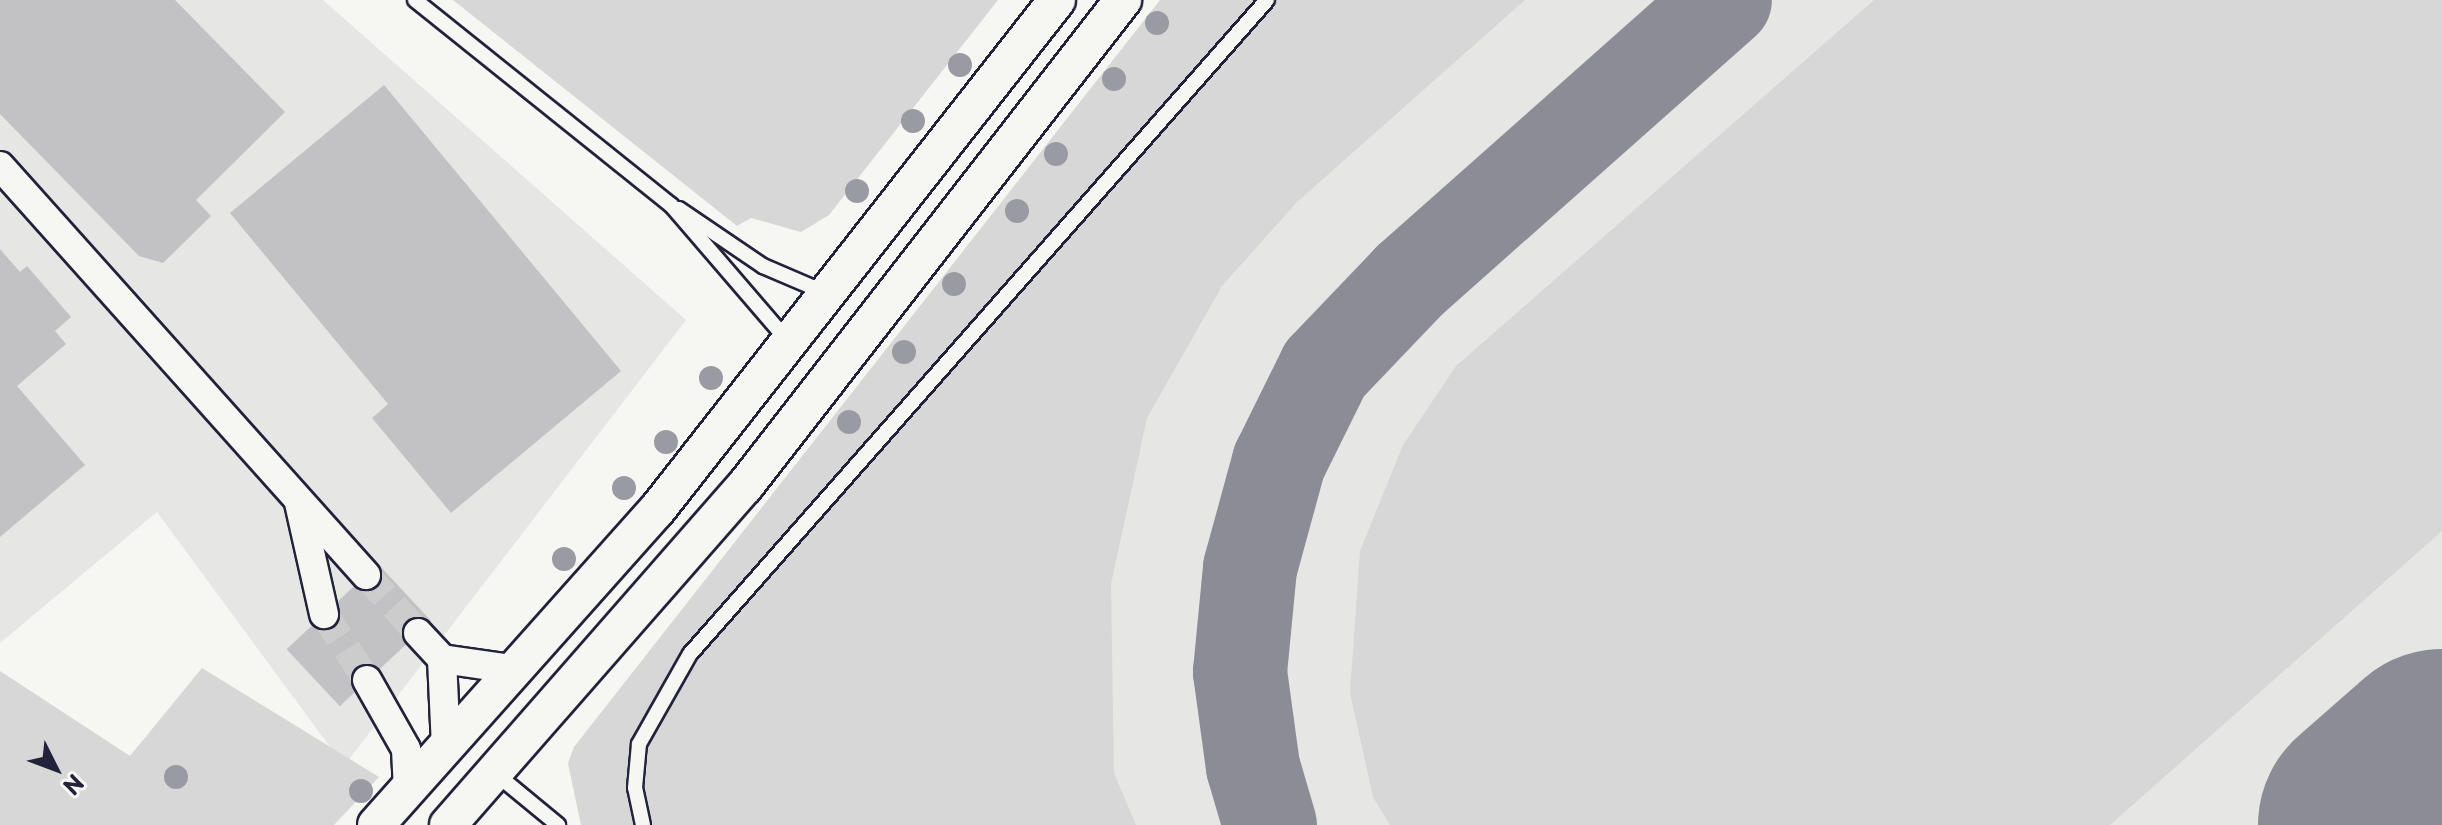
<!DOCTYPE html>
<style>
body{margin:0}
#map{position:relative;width:2442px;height:825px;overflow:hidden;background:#f6f6f2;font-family:"Playpen Sans",sans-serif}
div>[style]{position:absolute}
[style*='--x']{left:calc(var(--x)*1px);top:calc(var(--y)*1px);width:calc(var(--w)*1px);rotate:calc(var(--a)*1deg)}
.built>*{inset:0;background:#e6e6e4}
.green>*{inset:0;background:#d7d7d7}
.taxiway>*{height:94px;margin:-47px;padding:0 47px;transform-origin:47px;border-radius:47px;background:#8c8c96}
.runway>*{height:236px;margin:-118px;padding:0 118px;transform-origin:118px;border-radius:118px;background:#8c8c96}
.building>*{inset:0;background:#c2c2c4;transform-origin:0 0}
.minor-tunnel>*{height:28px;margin-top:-14px;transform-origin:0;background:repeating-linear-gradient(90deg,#cccccd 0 28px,transparent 0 42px)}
.roads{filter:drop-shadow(2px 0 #22223b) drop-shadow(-2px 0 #22223b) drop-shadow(0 2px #22223b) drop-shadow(0 -2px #22223b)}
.service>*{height:14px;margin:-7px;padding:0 7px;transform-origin:7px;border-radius:7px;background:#f6f6f2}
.minor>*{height:28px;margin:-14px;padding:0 14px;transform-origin:14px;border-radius:14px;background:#f6f6f2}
.tertiary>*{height:36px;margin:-18px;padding:0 18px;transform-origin:18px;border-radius:18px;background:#f6f6f2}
.trees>*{width:24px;height:24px;margin:-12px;border-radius:50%;background:#9a9aa3}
span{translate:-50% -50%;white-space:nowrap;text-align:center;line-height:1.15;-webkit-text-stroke:8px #f6f6f2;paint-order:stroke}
.north{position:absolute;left:16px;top:729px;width:80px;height:80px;-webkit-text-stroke:6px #f6f6f2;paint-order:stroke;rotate:132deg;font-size:22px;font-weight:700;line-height:32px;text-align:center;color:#22223b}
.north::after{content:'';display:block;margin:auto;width:28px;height:36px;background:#22223b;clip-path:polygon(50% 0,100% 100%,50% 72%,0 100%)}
</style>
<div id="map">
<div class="built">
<i style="clip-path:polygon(0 0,323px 0,686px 320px,344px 766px,157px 512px,0 643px)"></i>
<i style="clip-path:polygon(1239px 0,2442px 0,2442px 825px,581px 825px,568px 763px)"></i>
</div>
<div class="green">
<i style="clip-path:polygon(453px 0,998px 0,829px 215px,801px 232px,751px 218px,737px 226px)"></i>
<i style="clip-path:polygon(1160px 0,1525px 0,1297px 202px,1222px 286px,1147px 418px,1111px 584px,1114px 773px,1136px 825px,581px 825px,568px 763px,574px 747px)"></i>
<i style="clip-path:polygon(1874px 0,2442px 0,2442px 531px,2110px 825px,1390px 825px,1373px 797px,1350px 693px,1360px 551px,1403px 445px,1456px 366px)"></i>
<i style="clip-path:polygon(202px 668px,379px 777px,334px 825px,0 825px,0 671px,130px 756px)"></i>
</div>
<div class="taxiway">
<i style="--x:1270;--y:825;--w:60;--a:-106.3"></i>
<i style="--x:1253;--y:767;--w:96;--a:-97.8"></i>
<i style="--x:1240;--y:672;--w:104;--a:-84.5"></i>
<i style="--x:1250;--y:568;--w:110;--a:-74.7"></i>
<i style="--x:1279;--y:462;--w:104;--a:-63.7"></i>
<i style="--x:1325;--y:369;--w:123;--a:-46.3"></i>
<i style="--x:1410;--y:280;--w:421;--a:-41.6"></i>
</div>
<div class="runway">
<i style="--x:2376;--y:825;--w:88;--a:-41.3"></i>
</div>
<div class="building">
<i style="clip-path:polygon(0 0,175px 0,285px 112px,196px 200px,211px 216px,163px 263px,139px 256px,0 114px)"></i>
<i style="clip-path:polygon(384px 85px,621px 371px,451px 513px,372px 418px,388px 404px,230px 213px)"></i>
<i style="clip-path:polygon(0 249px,20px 272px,27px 266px,71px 317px,55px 331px,66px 344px,17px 386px,85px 465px,0 537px)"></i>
<i style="left:378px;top:564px;width:78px;height:125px;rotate:47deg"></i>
</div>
<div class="minor-tunnel">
<i style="--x:366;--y:575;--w:78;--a:48.1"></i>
<i style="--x:324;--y:614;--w:79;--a:56.9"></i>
</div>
<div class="roads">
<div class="service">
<i style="--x:415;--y:0;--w:328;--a:38.7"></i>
<i style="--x:671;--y:205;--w:179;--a:49.3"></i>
<i style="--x:679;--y:209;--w:102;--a:34.2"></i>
<i style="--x:763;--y:266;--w:69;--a:23.2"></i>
<i style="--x:495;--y:773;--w:82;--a:39.5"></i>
<i style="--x:643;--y:825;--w:38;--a:-102"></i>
<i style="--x:635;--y:788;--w:44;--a:-84.8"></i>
<i style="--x:639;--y:744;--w:103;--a:-60.5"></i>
<i style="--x:690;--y:654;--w:872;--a:-48.58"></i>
</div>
<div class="minor">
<i style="--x:0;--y:166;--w:549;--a:48.18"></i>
<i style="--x:299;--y:503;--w:114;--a:77.3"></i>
<i style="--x:418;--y:633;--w:35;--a:47"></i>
<i style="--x:442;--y:659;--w:76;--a:8.3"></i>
<i style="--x:442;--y:659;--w:89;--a:87.4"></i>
<i style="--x:367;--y:680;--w:79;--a:60.5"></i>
<i style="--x:406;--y:749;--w:42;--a:87.3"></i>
</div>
<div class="tertiary">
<i style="--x:376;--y:825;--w:422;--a:-48.3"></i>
<i style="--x:657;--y:510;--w:648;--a:-51.89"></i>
<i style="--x:448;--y:825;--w:451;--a:-48.8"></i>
<i style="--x:745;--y:486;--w:616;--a:-52.13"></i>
</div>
</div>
<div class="trees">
<i style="left:1157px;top:23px"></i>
<i style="left:960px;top:65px"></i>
<i style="left:1114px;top:79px"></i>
<i style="left:913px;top:121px"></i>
<i style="left:1056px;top:154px"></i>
<i style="left:857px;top:191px"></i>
<i style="left:1017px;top:211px"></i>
<i style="left:954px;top:284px"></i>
<i style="left:904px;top:352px"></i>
<i style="left:711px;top:378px"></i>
<i style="left:849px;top:422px"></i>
<i style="left:666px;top:442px"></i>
<i style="left:624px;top:488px"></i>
<i style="left:564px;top:559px"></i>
<i style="left:176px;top:777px"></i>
<i style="left:361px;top:791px"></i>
</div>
<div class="north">N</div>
</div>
